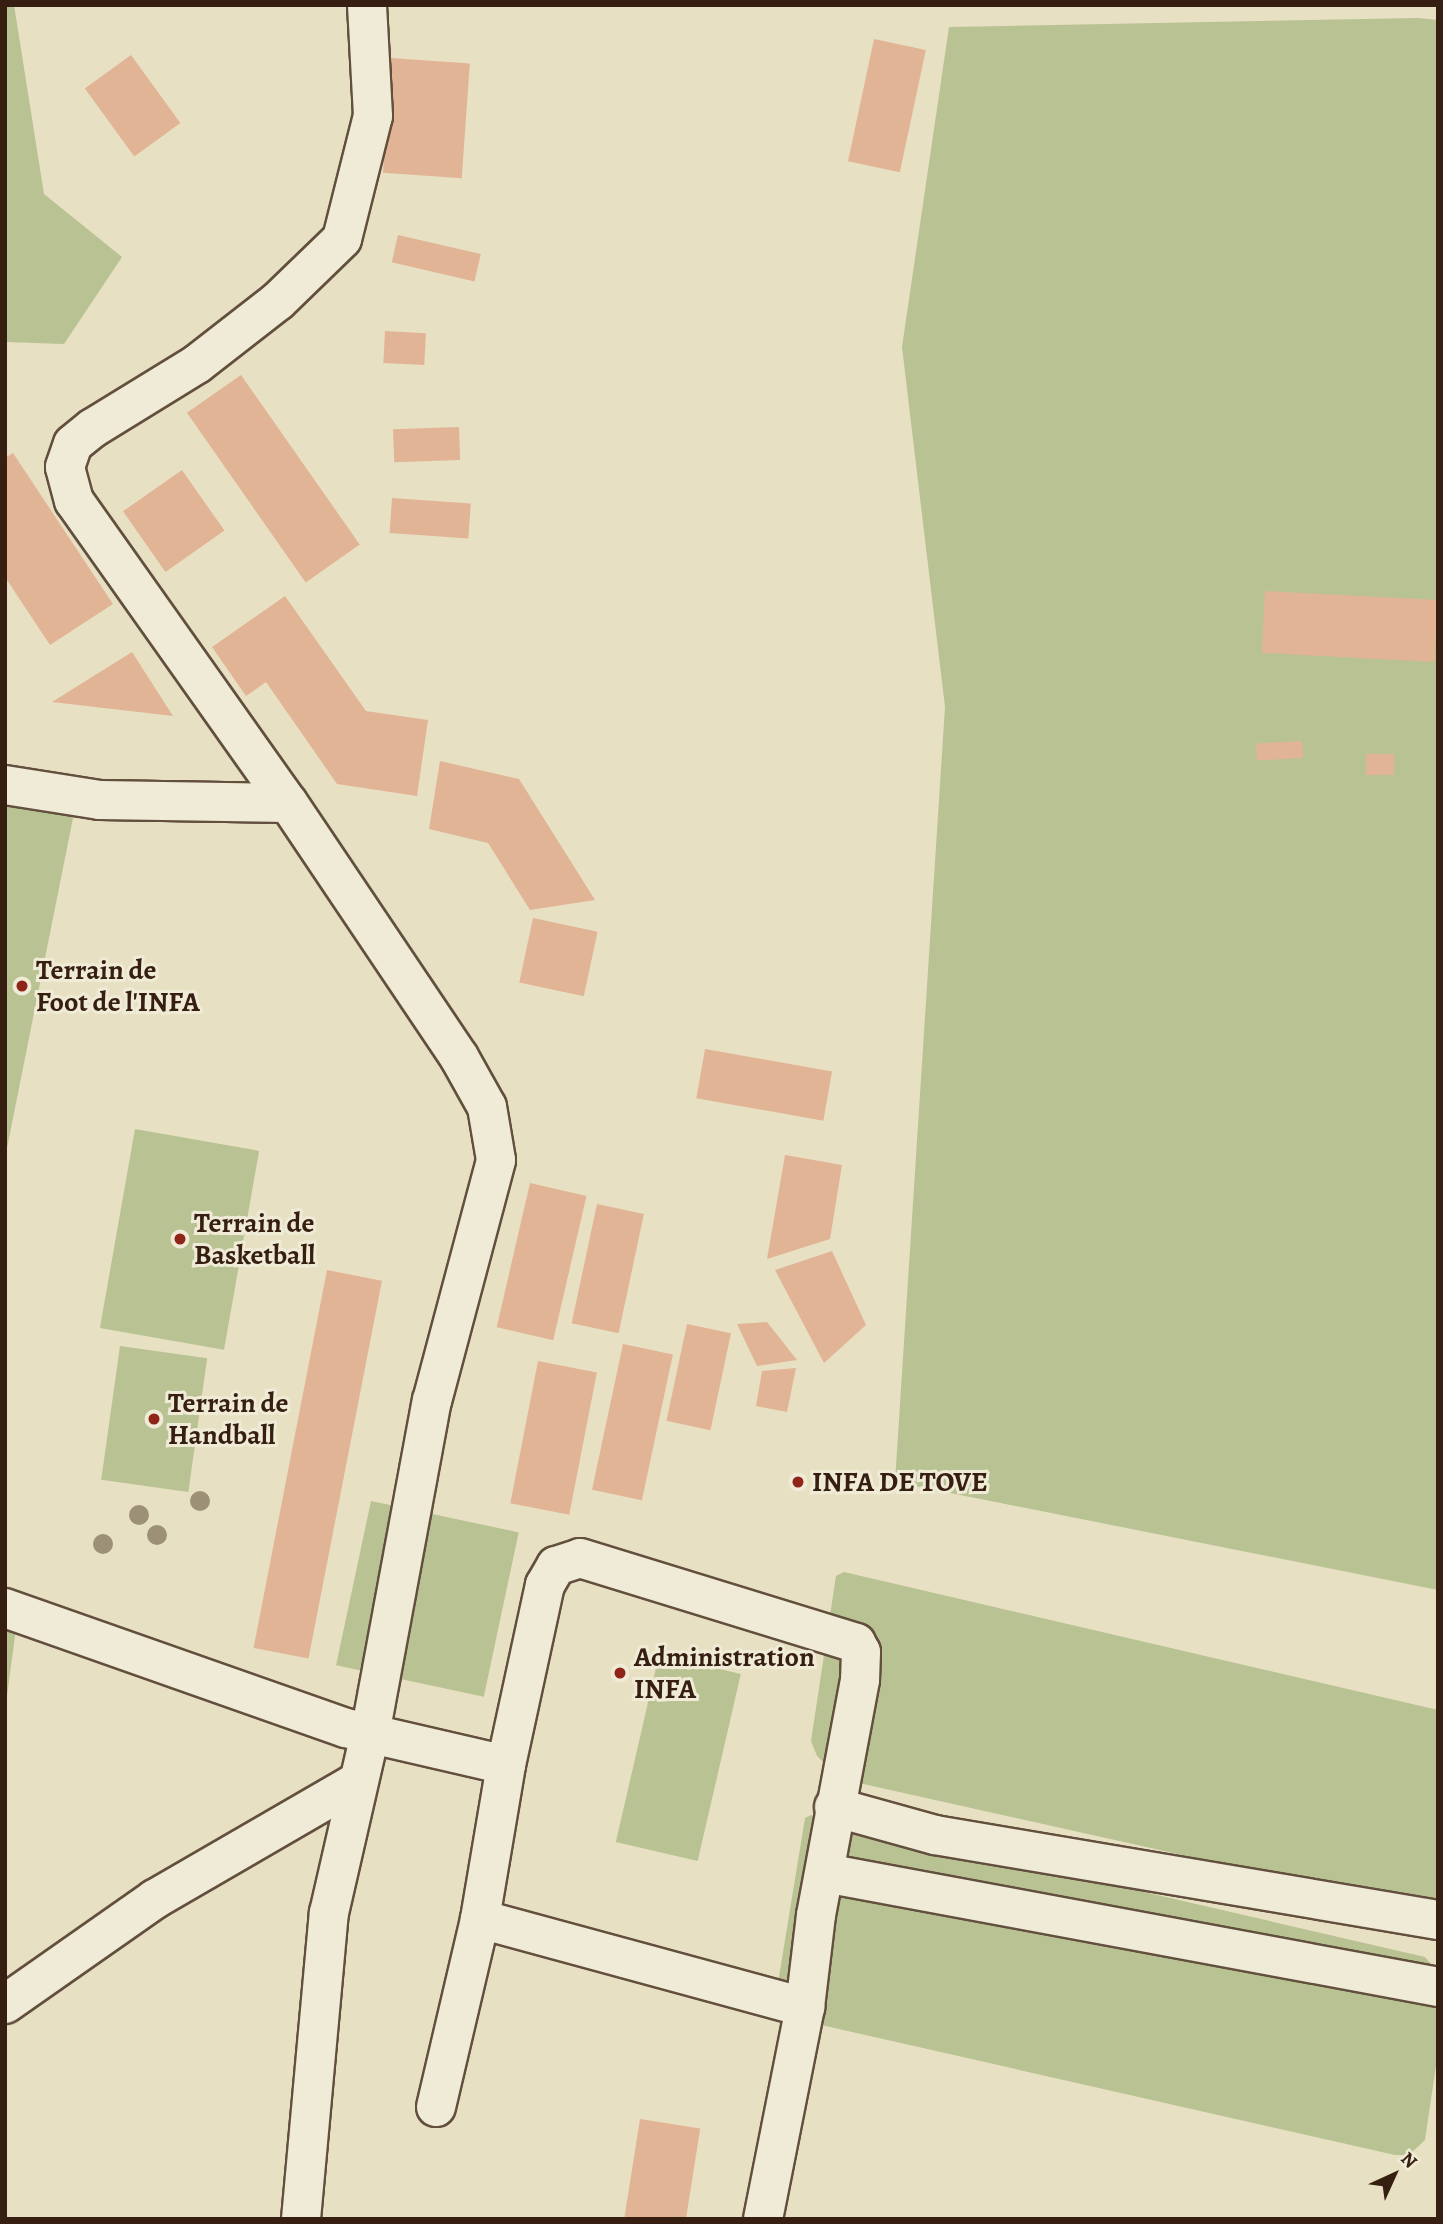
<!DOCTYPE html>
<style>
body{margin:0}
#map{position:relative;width:1443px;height:2224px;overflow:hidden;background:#e8e0c2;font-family:Alegreya,serif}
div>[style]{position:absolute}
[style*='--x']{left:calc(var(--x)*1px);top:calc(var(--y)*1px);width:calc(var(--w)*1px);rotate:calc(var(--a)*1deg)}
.green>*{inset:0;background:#b8c292;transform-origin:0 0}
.building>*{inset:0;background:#e2b496;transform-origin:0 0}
.roads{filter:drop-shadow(2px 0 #624f3d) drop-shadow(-2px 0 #624f3d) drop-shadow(0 2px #624f3d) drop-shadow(0 -2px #624f3d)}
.minor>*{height:38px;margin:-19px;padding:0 19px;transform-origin:19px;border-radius:19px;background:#f0ebd7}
.trees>*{width:20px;height:20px;margin:-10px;border-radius:50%;background:#9c9176}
.dots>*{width:19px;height:19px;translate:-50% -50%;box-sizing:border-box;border:4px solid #f0ebd7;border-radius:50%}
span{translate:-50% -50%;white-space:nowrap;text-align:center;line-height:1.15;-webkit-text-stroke:6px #f0ebd7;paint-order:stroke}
.poi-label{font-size:28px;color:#361f11;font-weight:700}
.left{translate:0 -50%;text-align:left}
.frame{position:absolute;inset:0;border:7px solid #361f11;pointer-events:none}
.north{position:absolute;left:1359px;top:2140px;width:70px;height:70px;-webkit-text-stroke:5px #f0ebd7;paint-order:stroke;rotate:45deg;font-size:19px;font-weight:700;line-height:28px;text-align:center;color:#361f11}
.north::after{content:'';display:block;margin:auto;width:24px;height:32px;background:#361f11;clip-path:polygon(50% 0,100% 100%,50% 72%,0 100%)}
</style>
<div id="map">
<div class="green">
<i style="clip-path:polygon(5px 5px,14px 5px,44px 194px,122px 257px,64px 344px,5px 342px)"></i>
<i style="clip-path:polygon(1418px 18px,1438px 20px,1438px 1590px,895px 1482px,945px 707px,902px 347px,949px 27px)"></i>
<i style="clip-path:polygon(5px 800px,74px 813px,5px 1158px)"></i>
<i style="left:135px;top:1129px;width:126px;height:202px;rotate:10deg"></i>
<i style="left:120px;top:1346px;width:88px;height:135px;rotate:8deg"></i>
<i style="left:371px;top:1501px;width:151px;height:168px;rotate:12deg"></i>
<i style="clip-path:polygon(844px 1572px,1438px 1710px,1438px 1912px,841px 1779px,817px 1756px,811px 1741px,836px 1576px)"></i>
<i style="clip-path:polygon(5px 1619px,17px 1621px,5px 1711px)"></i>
<i style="left:659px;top:1655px;width:84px;height:192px;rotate:13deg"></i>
<i style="clip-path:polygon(811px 1815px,1425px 1957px,1438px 1972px,1438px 2052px,1425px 2140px,1409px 2155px,1395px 2155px,808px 2022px,778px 1983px,805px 1818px)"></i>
</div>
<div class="building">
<i style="left:874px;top:39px;width:53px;height:125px;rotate:12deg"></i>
<i style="left:131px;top:55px;width:84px;height:57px;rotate:54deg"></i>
<i style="left:391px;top:58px;width:79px;height:115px;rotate:4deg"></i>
<i style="left:398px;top:235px;width:85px;height:28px;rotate:13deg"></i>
<i style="left:385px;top:331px;width:41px;height:32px;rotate:3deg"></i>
<i style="left:241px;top:375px;width:207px;height:66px;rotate:55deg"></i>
<i style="left:459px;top:427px;width:33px;height:66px;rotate:88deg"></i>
<i style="clip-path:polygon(13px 453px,113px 604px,50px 645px,5px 577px,5px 458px)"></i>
<i style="left:182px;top:470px;width:74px;height:72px;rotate:55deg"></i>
<i style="left:392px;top:498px;width:79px;height:35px;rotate:4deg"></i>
<i style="left:1265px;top:591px;width:173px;height:62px;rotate:3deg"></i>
<i style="clip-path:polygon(285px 596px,366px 711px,428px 720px,417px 796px,337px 784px,266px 682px,246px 696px,212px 647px)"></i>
<i style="clip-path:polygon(132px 652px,173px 716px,52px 702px)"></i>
<i style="left:1302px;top:741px;width:17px;height:46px;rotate:87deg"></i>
<i style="left:1366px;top:754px;width:28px;height:21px"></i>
<i style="clip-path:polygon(440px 761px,519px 779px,595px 900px,530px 910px,488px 843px,429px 829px)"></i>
<i style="left:533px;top:918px;width:66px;height:66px;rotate:12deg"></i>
<i style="left:705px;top:1049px;width:129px;height:50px;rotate:10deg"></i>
<i style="clip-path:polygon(785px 1155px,842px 1165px,830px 1239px,767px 1259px)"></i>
<i style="left:530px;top:1183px;width:58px;height:148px;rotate:13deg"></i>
<i style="left:597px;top:1204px;width:48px;height:122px;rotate:12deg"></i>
<i style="clip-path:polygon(832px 1251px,866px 1325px,824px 1363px,775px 1270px)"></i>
<i style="left:327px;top:1270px;width:56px;height:385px;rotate:11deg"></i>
<i style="clip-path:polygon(767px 1322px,797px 1360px,757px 1366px,737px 1324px)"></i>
<i style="left:687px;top:1324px;width:45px;height:99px;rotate:12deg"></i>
<i style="left:623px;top:1344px;width:51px;height:149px;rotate:12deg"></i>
<i style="left:538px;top:1361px;width:60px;height:145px;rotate:11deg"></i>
<i style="clip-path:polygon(796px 1368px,787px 1412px,756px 1406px,762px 1371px)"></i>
<i style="left:640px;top:2119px;width:61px;height:101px;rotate:9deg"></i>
</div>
<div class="roads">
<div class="minor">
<i style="--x:5;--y:785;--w:96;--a:9"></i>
<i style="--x:100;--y:800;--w:188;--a:0.9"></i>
<i style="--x:5;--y:1608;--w:361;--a:19.4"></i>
<i style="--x:346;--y:1728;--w:164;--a:13"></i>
<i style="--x:834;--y:1807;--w:105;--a:15.5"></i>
<i style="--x:935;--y:1835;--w:510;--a:9.59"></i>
<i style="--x:825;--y:1873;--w:624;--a:10.53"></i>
<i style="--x:480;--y:1919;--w:337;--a:15.2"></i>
<i style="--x:5;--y:2004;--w:183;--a:-35"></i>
<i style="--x:155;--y:1899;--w:233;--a:-30.1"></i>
<i style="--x:436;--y:2107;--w:193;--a:-76.8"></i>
<i style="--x:480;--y:1919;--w:156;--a:-80.4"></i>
<i style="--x:506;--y:1765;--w:184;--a:-77.8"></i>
<i style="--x:545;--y:1585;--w:22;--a:-60"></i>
<i style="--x:556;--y:1566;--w:25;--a:-18"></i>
<i style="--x:580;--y:1558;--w:289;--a:17.1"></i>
<i style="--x:856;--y:1643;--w:10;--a:61"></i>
<i style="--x:861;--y:1652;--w:28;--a:92"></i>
<i style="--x:860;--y:1680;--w:239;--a:100.6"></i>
<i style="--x:816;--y:1915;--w:93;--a:96.8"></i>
<i style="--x:805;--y:2007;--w:216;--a:101.2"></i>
<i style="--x:301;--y:2219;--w:307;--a:-84.8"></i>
<i style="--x:329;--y:1913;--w:184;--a:-77.1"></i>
<i style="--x:370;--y:1734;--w:339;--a:-79.5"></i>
<i style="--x:432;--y:1401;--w:249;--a:-75.1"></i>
<i style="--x:496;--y:1160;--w:54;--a:-99.6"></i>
<i style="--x:487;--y:1107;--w:57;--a:-119.2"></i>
<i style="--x:459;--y:1057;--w:306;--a:-123.9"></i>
<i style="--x:288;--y:803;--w:370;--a:-125.3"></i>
<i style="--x:74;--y:501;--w:35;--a:-105"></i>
<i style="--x:65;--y:467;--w:24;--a:-71"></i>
<i style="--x:73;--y:444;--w:26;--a:-39"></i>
<i style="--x:93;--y:428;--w:122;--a:-31.6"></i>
<i style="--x:197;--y:364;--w:103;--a:-37.9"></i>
<i style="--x:278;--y:301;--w:89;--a:-44.1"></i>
<i style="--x:342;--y:239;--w:127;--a:-75.9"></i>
<i style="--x:373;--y:116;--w:111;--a:-93.1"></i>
</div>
</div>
<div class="trees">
<i style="left:200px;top:1501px"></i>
<i style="left:139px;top:1515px"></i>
<i style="left:157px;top:1535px"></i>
<i style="left:103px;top:1544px"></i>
</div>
<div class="dots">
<i style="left:22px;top:986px;background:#8f2418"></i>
<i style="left:180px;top:1239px;background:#8f2418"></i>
<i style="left:154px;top:1419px;background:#8f2418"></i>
<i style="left:798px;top:1482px;background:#8f2418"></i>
<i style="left:620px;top:1673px;background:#8f2418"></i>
</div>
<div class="poi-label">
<span class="left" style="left:36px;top:986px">Terrain de<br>Foot de l'INFA</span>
<span class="left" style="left:194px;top:1239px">Terrain de<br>Basketball</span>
<span class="left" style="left:168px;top:1419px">Terrain de<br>Handball</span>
<span class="left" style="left:812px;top:1482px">INFA DE TOVE</span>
<span class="left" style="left:634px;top:1673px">Administration<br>INFA</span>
</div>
<div class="frame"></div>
<div class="north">N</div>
</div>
